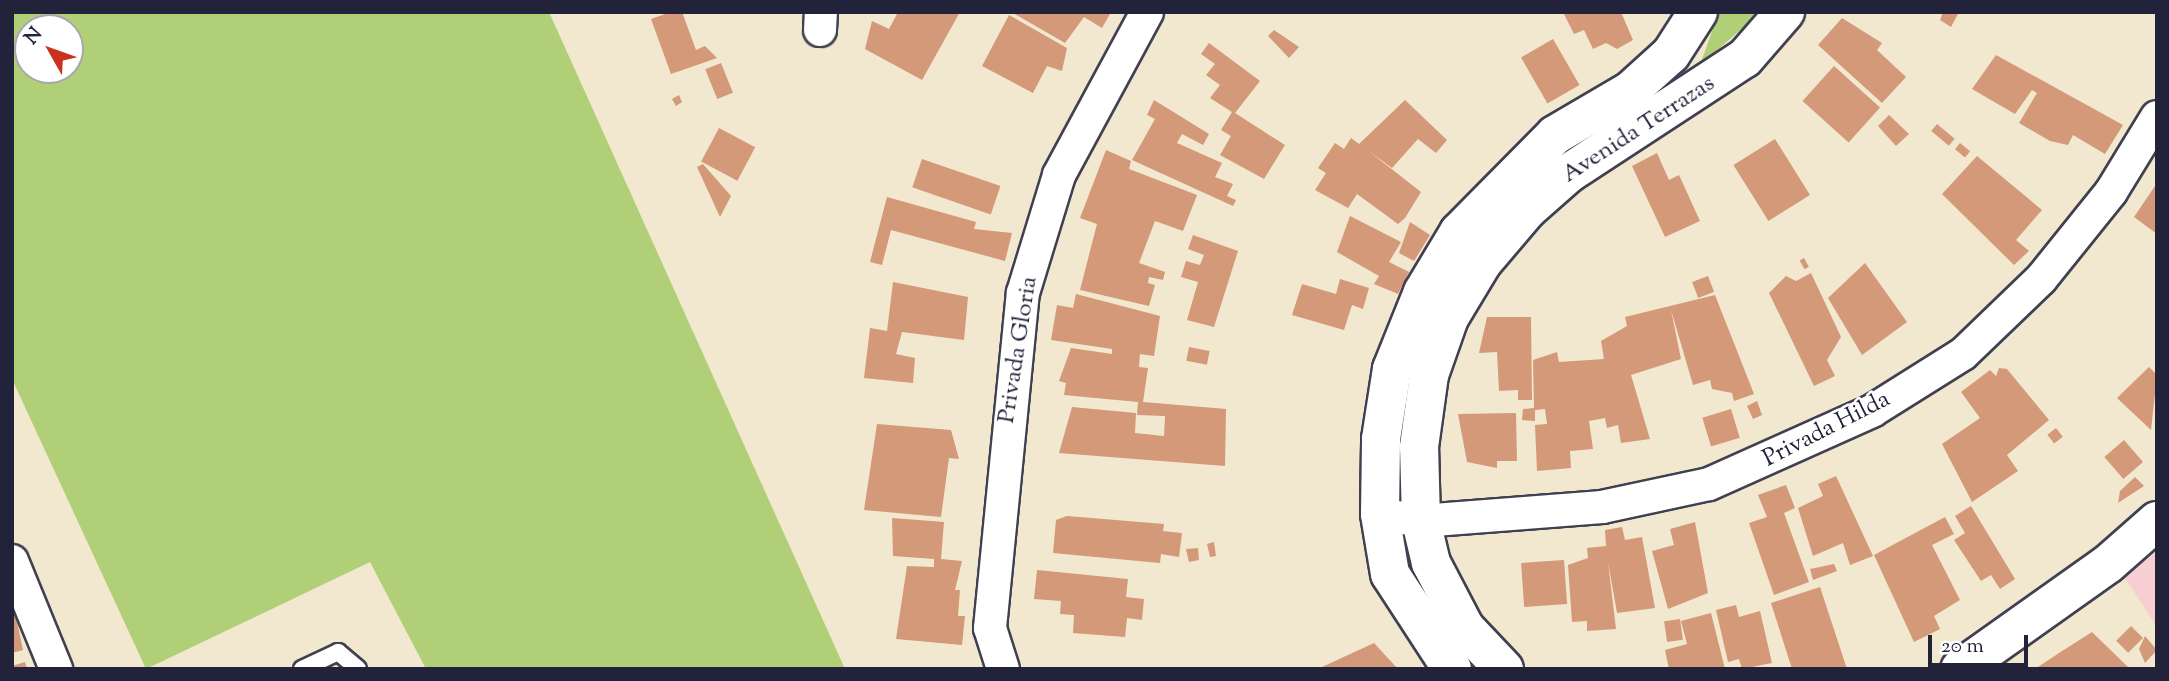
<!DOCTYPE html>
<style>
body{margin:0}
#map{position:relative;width:2169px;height:681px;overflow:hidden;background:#f1e8cf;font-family:"Sorts Mill Goudy",serif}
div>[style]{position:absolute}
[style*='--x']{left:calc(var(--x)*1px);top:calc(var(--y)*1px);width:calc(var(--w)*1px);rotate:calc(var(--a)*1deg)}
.built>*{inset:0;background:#f7cfd2}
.green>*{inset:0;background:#b1cf76}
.building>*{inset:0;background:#d39978;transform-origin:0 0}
.roads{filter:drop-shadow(2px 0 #414051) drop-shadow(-2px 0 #414051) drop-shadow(0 2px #414051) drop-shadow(0 -2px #414051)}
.lane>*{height:16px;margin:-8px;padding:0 8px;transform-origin:8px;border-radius:8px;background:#fff}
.street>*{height:32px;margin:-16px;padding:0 16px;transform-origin:16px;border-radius:16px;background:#fff}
.secondary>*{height:38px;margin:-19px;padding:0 19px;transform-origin:19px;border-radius:19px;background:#fff}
span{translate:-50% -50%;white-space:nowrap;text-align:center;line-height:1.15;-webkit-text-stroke:5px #fff;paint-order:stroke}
.street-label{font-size:24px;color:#22223b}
.frame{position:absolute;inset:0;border:14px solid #22223b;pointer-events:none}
.north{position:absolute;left:14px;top:14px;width:70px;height:70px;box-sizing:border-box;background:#fff;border:2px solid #a7a7b1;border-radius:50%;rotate:310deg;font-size:19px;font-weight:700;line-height:28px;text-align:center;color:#22223b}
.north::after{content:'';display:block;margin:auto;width:24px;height:32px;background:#c8321e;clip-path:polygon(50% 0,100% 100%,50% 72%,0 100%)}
.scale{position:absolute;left:1928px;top:635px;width:100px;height:32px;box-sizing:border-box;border:4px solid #22223b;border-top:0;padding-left:9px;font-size:21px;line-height:24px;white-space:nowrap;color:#22223b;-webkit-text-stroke:5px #fff;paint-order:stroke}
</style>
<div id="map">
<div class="built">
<i style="clip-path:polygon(2157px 552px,2157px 627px,2123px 575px)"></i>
</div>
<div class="green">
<i style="clip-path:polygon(evenodd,12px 12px,549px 12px,845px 669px,426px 669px,370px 562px,146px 669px,12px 379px,12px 12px,28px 28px,70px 28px,70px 70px,28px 70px,28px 28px)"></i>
<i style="clip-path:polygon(1719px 12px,1761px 12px,1700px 65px)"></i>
</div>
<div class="building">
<i style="clip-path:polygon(671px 12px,682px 12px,696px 50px,705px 46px,717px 58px,671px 74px,651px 19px)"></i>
<i style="clip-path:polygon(898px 12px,960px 12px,922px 80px,865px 49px,872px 21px,889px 29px)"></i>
<i style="clip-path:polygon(1011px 12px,1111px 12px,1102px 28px,1084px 17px,1065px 43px)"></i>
<i style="clip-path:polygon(1563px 12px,1621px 12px,1633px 40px,1617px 49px,1606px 43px,1593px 49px,1584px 30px,1574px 34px)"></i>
<i style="clip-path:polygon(1943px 12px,1959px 12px,1951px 27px,1940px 20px)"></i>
<i style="clip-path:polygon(1009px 15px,1067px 48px,1062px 71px,1047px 66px,1033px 93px,982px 66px)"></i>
<i style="clip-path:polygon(1842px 18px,1882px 43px,1877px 50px,1906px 77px,1882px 103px,1818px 45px)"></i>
<i style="clip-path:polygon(1274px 30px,1299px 47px,1289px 58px,1268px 36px)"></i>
<i style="left:1553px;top:39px;width:53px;height:37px;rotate:60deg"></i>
<i style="clip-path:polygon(1209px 43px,1260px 81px,1235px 113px,1285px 145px,1264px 179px,1220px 155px,1231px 136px,1221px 130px,1232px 112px,1210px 98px,1220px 85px,1206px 75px,1215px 64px,1201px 54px)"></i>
<i style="clip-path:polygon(1996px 55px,2123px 125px,2105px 154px,2073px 135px,2068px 145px,2050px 141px,2019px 123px,2037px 93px,2032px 90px,2015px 114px,1972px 89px)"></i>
<i style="left:721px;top:63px;width:32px;height:17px;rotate:68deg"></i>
<i style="left:1834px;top:66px;width:62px;height:47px;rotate:42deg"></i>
<i style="clip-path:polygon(679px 95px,682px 102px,676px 106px,672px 99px)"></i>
<i style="clip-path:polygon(1154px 100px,1209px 134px,1203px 145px,1182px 134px,1177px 143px,1222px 163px,1215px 177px,1233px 184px,1227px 196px,1236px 200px,1233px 206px,1132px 160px,1155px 119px,1147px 115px)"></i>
<i style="clip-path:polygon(1405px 100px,1447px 140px,1436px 153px,1418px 139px,1392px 168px,1366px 149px,1421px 192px,1405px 218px,1398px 224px,1357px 194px,1348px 208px,1315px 190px,1326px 173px,1318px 168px,1335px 143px,1344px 149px,1351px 138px,1359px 144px)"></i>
<i style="clip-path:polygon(1889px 115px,1909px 134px,1896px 146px,1878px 126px)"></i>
<i style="left:1937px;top:124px;width:23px;height:9px;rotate:40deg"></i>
<i style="left:719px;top:128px;width:41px;height:38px;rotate:28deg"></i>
<i style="left:1775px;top:139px;width:66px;height:49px;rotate:58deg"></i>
<i style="left:1960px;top:143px;width:13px;height:8px;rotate:39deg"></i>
<i style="clip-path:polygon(1106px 150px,1131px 161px,1129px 169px,1197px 195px,1183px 231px,1155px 221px,1139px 263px,1165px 272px,1163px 280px,1149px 277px,1148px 283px,1155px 285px,1149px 306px,1080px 290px,1097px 224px,1080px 218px)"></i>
<i style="clip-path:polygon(1657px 153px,1669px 180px,1679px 175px,1700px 221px,1665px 237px,1632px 166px)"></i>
<i style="clip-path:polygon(1977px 156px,2042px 210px,2016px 240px,2029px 251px,2014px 265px,1942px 194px)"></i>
<i style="left:922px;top:159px;width:83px;height:30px;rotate:19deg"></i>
<i style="clip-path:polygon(703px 164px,731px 196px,720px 217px,697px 167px)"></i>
<i style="clip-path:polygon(2157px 183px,2157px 234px,2134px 217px)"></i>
<i style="clip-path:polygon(887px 197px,976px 222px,974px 229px,1012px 233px,1005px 261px,891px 230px,882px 265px,870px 262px)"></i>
<i style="clip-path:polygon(1350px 216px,1401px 242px,1389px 262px,1409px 272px,1398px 294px,1374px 284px,1379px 276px,1337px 252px)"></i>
<i style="clip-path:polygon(1410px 222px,1430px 235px,1414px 261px,1399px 253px)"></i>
<i style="clip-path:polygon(1193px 235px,1238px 251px,1214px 327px,1187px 320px,1198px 282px,1181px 277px,1186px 261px,1200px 265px,1204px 255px,1188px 249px)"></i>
<i style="left:1804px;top:258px;width:10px;height:5px;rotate:61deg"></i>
<i style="clip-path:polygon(1865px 263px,1907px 322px,1862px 355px,1828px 298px)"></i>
<i style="clip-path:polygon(1811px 273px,1841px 337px,1827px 360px,1835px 376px,1814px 386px,1769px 293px,1786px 276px,1796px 281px)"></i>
<i style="left:1708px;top:276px;width:17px;height:17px;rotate:69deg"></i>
<i style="clip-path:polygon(1340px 279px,1369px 288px,1363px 309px,1352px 305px,1344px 330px,1292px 315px,1302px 284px,1336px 294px)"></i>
<i style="clip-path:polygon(893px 282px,968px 297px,964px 340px,902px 332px,896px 354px,915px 358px,913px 383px,864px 378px,870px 328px,887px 331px)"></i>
<i style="clip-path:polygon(1076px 294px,1160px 316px,1154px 356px,1140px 354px,1139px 367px,1148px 368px,1143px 402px,1226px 409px,1225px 466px,1059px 453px,1072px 407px,1136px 413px,1135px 433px,1164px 436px,1165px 416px,1137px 415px,1138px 402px,1064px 395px,1066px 383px,1059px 381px,1071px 348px,1112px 354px,1112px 349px,1051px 340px,1057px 305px,1073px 308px)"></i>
<i style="clip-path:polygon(1715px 295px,1754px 394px,1734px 401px,1732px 393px,1712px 389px,1710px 380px,1693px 385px,1671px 310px,1681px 359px,1631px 375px,1650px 439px,1621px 443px,1618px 425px,1607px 428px,1605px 418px,1589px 421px,1593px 449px,1570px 451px,1571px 468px,1537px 471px,1535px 425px,1547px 424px,1545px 409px,1535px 410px,1535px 421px,1522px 420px,1523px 409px,1534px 408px,1533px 360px,1557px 352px,1559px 362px,1604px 359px,1601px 341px,1627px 326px,1625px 317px)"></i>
<i style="clip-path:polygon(1487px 317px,1531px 317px,1532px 400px,1518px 400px,1518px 390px,1499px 391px,1497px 352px,1479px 353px)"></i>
<i style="left:1189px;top:347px;width:21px;height:14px;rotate:11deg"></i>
<i style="clip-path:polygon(2149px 367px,2157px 375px,2151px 430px,2117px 398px)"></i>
<i style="clip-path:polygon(1999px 368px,2007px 369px,2049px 420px,2007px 455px,2018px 471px,1972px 502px,1942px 444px,1980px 418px,1961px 392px,1990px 370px,1996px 376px)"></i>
<i style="clip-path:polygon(1757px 401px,1762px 415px,1753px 419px,1747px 406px)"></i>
<i style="left:1731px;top:409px;width:30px;height:30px;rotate:73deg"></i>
<i style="clip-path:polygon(1516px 413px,1517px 461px,1497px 461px,1497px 468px,1467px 462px,1458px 414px)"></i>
<i style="clip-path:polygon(877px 424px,951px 430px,959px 459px,949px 458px,941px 517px,864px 510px)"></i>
<i style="left:2056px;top:428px;width:11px;height:11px;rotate:52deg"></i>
<i style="left:2124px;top:440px;width:29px;height:26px;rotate:49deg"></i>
<i style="clip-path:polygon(1836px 476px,1873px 556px,1850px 565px,1843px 543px,1813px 556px,1798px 508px,1823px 496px,1818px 484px)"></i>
<i style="clip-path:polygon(2135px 477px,2144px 486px,2118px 503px,2120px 491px)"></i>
<i style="clip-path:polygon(1786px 485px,1795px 508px,1784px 513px,1809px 582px,1774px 595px,1749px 523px,1767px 517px,1758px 495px)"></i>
<i style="clip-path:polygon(1971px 506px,2015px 579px,2000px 589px,1991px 575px,1981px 581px,1954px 540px,1965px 533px,1955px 516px)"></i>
<i style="clip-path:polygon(1067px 516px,1164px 524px,1163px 531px,1182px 533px,1179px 557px,1161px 554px,1160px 563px,1053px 553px,1056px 520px)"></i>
<i style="clip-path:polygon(1945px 517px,1954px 534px,1932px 545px,1960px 600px,1934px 616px,1940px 629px,1914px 642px,1874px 555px)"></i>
<i style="clip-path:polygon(892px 518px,944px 522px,941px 559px,962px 561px,955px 590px,960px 590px,958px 616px,965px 616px,962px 645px,896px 639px,907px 566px,934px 567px,934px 559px,893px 556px)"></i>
<i style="clip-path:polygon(1695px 522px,1708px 593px,1668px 609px,1652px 551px,1674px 545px,1670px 529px)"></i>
<i style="clip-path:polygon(1622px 527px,1625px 540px,1642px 537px,1655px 608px,1617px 613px,1608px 562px,1616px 629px,1587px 631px,1587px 621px,1572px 622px,1568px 565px,1588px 558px,1587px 548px,1606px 546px,1605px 530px)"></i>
<i style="clip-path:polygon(1214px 542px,1216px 556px,1210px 557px,1207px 544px)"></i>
<i style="clip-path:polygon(1198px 548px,1199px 560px,1189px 562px,1186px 549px)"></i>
<i style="left:1564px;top:560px;width:44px;height:43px;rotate:86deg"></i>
<i style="clip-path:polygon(1834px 564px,1837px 571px,1813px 580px,1810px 569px)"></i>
<i style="clip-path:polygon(1037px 570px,1128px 579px,1126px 597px,1144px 599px,1142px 620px,1127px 618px,1125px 637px,1073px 633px,1074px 615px,1060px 614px,1061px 601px,1034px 599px)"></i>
<i style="clip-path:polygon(1820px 587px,1847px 669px,1792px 669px,1771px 603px)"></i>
<i style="clip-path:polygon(12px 598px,23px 650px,12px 653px)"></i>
<i style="clip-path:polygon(1736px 605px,1739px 617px,1760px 611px,1772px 663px,1742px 669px,1739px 659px,1728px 662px,1716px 610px)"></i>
<i style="clip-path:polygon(1711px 613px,1725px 669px,1669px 669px,1665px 650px,1687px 644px,1681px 621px)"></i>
<i style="left:1680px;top:619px;width:21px;height:16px;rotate:82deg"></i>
<i style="left:2131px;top:626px;width:17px;height:21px;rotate:45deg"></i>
<i style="clip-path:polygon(2092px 632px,2130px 669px,2035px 669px,2059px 653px)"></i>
<i style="clip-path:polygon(2145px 636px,2157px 650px,2145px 663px,2139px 649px)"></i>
<i style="clip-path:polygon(1374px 643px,1398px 669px,1322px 667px)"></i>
<i style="clip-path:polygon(25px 662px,27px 669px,12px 669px,12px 666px)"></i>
</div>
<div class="roads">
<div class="lane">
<i style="--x:302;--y:669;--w:40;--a:-25"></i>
<i style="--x:338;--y:652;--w:26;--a:40"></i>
</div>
<div class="street">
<i style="--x:820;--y:30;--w:18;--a:-87"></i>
<i style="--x:1397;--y:517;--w:24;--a:9"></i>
<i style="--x:1421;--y:521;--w:182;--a:-4.4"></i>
<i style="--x:1602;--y:507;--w:109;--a:-12.1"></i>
<i style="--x:1709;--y:484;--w:179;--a:-24.1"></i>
<i style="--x:1872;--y:411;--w:107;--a:-32.1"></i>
<i style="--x:1963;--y:354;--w:108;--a:-43.9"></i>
<i style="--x:2041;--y:279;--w:112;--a:-51.2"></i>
<i style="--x:2111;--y:192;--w:88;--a:-58.5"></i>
<i style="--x:12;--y:561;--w:117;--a:67.8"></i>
<i style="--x:1003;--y:669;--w:43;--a:-107.6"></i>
<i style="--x:990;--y:628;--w:337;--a:-84.4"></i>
<i style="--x:1023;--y:293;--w:123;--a:-73"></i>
<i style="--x:1059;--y:175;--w:185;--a:-61.6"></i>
</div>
<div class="secondary">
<i style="--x:1452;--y:669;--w:113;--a:-123.1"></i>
<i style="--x:1390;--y:574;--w:61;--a:-99.5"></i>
<i style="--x:1380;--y:514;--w:75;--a:-89.2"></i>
<i style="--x:1381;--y:439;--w:71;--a:-81.1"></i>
<i style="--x:1392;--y:369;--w:83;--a:-68.1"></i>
<i style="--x:1423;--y:292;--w:70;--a:-59"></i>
<i style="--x:1459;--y:232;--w:136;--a:-45.3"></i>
<i style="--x:1555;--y:135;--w:87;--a:-30.4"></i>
<i style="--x:1630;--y:91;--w:55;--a:-42.1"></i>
<i style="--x:1671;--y:54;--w:50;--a:-57.3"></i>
<i style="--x:1504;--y:669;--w:57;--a:-133.6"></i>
<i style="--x:1465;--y:628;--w:73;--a:-117.6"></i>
<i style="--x:1431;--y:563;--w:43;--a:-103.4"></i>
<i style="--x:1421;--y:521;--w:74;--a:-91.5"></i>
<i style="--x:1419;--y:447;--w:73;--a:-82.1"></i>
<i style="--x:1429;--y:375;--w:60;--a:-70.7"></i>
<i style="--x:1449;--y:318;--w:64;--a:-59"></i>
<i style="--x:1482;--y:263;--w:70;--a:-49.7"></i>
<i style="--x:1527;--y:210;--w:56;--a:-41.4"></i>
<i style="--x:1569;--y:173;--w:210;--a:-33.2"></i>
<i style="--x:1745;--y:58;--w:61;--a:-49"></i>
<i style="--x:1960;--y:669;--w:181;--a:-35.4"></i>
<i style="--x:2108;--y:564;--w:65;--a:-41.3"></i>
</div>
</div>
<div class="street-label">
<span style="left:1639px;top:130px;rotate:-33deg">Avenida Terrazas</span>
<span style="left:1019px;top:350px;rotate:-81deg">Privada Gloria</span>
<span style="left:1827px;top:430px;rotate:-27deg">Privada Hilda</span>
</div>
<div class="frame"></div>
<div class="north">N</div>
<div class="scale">20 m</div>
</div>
